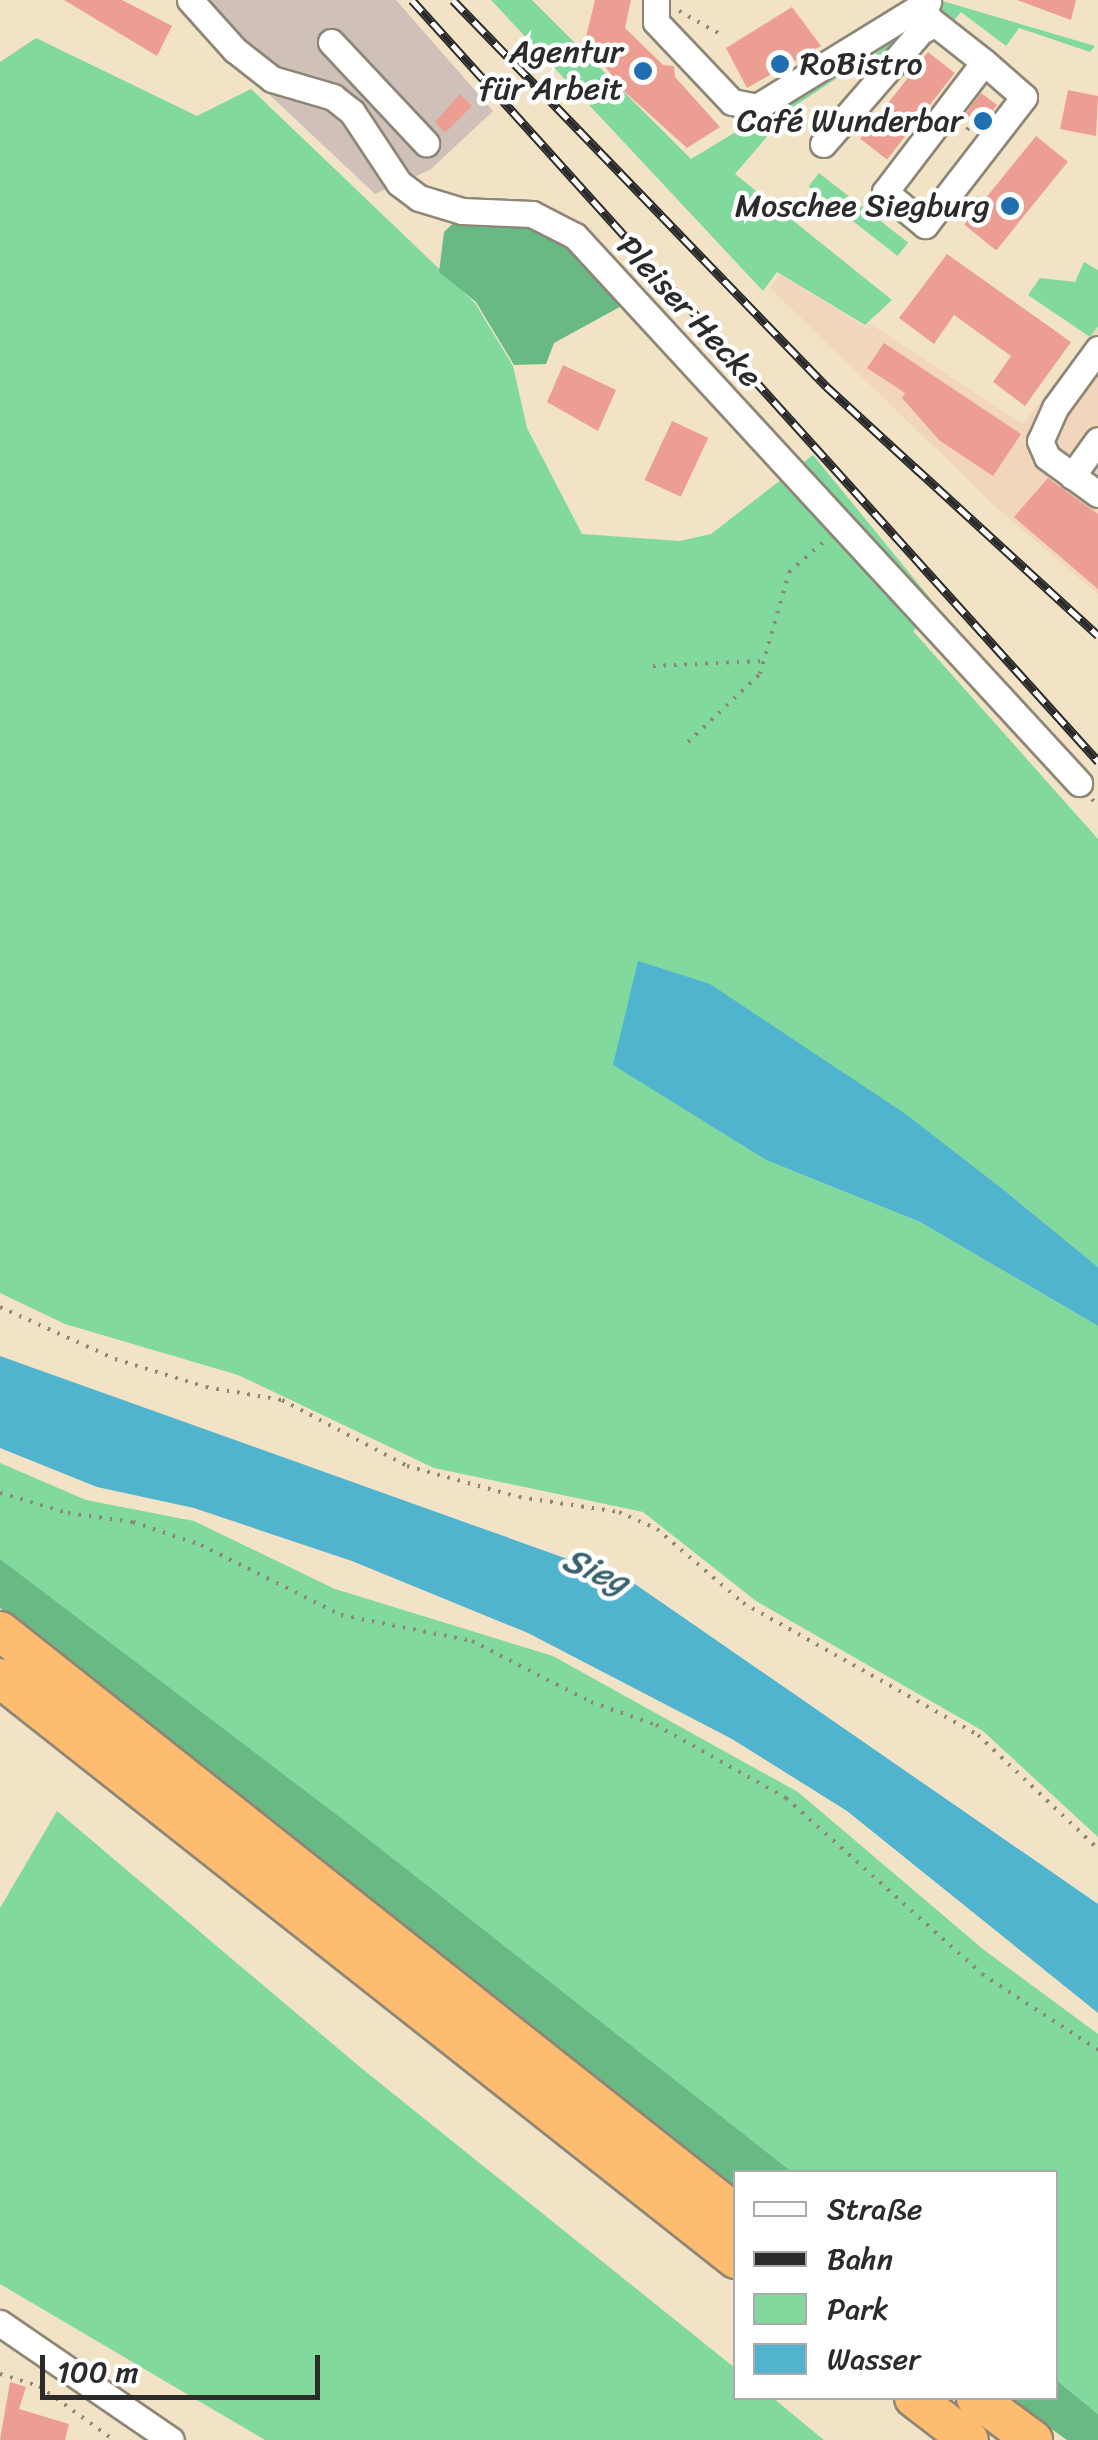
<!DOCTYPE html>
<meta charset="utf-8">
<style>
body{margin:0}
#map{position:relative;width:1098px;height:2440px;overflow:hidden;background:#f2e3c6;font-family:Sriracha,sans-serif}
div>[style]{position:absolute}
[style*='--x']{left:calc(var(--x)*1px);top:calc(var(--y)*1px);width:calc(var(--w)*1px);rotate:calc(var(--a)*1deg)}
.built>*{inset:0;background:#f2d5bd}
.industrial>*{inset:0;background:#cfc1ba}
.green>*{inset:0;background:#81d99d;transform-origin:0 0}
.forest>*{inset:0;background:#68b984}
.water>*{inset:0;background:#50b4cf}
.building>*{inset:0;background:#ec9e93;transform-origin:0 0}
.path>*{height:4px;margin-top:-2px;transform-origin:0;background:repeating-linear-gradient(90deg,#8e8778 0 2.5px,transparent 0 10.5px)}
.roads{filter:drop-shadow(2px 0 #8e8778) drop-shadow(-2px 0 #8e8778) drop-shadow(0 2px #8e8778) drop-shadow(0 -2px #8e8778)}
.minor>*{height:25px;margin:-12.5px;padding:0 12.5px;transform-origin:12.5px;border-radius:12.5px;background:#fff}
.highway>*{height:38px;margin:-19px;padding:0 19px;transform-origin:19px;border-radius:19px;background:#fdbc6f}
.rail>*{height:9px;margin-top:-4.5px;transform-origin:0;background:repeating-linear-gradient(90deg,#fff 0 15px,#2b2b2b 0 30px);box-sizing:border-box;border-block:2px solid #2b2b2b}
.dots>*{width:28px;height:28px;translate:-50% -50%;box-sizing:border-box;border:5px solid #fff;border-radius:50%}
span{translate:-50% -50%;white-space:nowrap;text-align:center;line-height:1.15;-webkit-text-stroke:9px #fff;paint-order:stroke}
.poi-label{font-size:32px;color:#2b2b2b}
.right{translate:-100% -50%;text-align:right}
.left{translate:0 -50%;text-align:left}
.street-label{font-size:32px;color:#2b2b2b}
.water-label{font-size:35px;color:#3a626d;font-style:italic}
.legend{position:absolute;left:733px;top:2170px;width:325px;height:230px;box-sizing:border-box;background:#fff;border:2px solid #aaa;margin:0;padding:12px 18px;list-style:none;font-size:30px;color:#2b2b2b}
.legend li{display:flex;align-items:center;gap:20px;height:50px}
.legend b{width:50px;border:2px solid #aaa}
.scale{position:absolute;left:40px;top:2355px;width:280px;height:45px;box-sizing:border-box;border:5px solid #2b2b2b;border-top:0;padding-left:12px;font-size:30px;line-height:35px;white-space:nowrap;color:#2b2b2b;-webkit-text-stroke:8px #fff;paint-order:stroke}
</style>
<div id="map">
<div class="built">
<i style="clip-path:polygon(780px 274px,866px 328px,869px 323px,1023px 424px,1098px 326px,1098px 594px,997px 508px,770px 288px)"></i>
</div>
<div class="industrial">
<i style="clip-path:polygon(205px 0,396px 0,493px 111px,430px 170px,375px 194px,190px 20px)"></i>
</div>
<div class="green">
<i style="clip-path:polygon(491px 0,532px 0,691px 159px,915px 23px,886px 60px,875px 53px,766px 125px,772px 131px,735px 174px,892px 300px,865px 325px,777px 272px,763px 291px)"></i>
<i style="clip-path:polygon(939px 0,1095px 46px,1090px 52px,1019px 28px,1006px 46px,961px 12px,952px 23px,937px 10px)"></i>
<i style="clip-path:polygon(36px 38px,197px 116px,251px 89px,475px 303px,513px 366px,527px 428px,582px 534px,680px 541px,711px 534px,813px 455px,938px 608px,913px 631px,1098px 839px,1098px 1267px,1010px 1195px,614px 1065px,766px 1160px,920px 1222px,1098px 1326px,1098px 1837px,983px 1731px,756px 1601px,643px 1512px,434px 1468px,238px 1375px,65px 1324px,0 1293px,0 62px)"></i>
<i style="left:819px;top:173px;width:113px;height:17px;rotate:38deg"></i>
<i style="clip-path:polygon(1084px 262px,1098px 270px,1098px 326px,1090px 337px,1028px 295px,1040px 278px,1075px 282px)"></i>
<i style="clip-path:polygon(0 1463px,86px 1500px,194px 1521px,335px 1589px,553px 1656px,798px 1792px,984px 1950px,1098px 2034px,1098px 2414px,1056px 2380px,1056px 2172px,792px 2172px,0 1559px)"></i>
<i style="clip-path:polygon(57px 1811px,360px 2067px,735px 2368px,736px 2398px,773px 2398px,824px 2440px,265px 2440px,0 2284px,0 1908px)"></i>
</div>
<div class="forest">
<i style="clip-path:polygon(461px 216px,553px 226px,627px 303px,554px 343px,546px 364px,514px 365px,476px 302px,439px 272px,444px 232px)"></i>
<i style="clip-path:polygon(0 1559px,354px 1828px,792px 2172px,736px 2172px,735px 2188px,693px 2155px,0 1608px)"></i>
<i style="clip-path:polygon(1056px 2380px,1098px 2414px,1098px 2440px,1067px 2440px,1008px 2398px,1056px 2398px)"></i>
</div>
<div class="water">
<i style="clip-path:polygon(638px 961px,710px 984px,907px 1115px,1010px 1195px,1098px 1267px,1098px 1326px,920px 1222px,766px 1160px,613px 1065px)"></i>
<i style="clip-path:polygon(0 1356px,632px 1582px,1098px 1904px,1098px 2013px,847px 1811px,732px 1739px,528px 1633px,352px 1561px,194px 1508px,97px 1487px,0 1448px)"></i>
</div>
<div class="building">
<i style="clip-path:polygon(64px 0,122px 0,172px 26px,157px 56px)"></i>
<i style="clip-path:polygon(595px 0,631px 0,625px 28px,663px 65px,674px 66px,675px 77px,720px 127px,687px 148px,625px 92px,585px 41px)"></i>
<i style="clip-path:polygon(1017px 0,1076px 0,1071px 20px)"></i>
<i style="clip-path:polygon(792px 7px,821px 46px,747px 88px,726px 48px)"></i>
<i style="left:928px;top:52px;width:34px;height:110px;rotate:38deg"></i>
<i style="clip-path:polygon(1068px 90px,1098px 96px,1096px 136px,1060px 129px)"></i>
<i style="left:981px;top:93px;width:20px;height:26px;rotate:37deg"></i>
<i style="clip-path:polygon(460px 94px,472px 106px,445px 133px,435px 122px)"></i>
<i style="left:1036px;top:136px;width:41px;height:114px;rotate:39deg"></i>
<i style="clip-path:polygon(947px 254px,1071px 342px,1025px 406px,993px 382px,1011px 356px,954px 315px,934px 344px,899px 318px)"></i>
<i style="clip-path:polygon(884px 343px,1021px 434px,993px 476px,940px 441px,902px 398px,905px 393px,867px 368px)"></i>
<i style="clip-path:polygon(563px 365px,616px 390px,598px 431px,547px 402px)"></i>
<i style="left:672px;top:421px;width:40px;height:65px;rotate:25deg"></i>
<i style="clip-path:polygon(1048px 478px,1098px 514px,1098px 589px,1014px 517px)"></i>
<i style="clip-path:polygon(10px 2382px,26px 2387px,19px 2409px,69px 2424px,65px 2440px,0 2440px)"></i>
</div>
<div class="path">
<i style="--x:679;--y:11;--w:45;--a:29.4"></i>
<i style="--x:967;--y:130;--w:12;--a:-55"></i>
<i style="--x:653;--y:666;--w:111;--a:-2.6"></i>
<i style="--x:688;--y:742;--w:99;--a:-43.4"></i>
<i style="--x:760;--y:674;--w:106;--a:-74.1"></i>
<i style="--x:789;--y:572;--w:50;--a:-41"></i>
<i style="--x:1092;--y:799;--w:10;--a:53"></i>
<i style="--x:0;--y:1307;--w:126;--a:24.3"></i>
<i style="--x:115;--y:1359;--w:95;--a:17.1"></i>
<i style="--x:206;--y:1387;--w:77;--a:9.7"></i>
<i style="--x:282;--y:1400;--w:141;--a:27.8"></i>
<i style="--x:407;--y:1466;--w:116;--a:15.5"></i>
<i style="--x:519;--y:1497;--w:101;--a:8.5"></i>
<i style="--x:619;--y:1512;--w:42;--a:24.1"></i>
<i style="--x:657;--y:1529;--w:113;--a:40.7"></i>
<i style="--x:743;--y:1603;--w:270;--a:29.3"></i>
<i style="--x:978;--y:1735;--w:166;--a:43.5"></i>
<i style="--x:0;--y:1493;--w:71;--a:16.4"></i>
<i style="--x:68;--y:1513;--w:66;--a:7.9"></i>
<i style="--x:133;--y:1522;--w:72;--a:18.7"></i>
<i style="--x:201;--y:1545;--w:157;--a:26.6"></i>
<i style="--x:341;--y:1615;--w:134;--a:11.2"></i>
<i style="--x:472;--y:1641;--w:134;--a:27.1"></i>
<i style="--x:591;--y:1702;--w:69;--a:19.5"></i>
<i style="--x:656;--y:1725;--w:149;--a:29.3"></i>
<i style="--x:786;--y:1798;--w:263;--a:41.9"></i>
<i style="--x:982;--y:1974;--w:139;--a:33.2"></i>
<i style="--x:0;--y:2374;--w:41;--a:17.1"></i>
<i style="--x:39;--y:2386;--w:92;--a:35.8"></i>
</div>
<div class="roads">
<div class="minor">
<i style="--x:190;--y:0;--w:67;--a:48"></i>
<i style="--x:235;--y:50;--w:47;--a:38.1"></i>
<i style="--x:272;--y:79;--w:64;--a:16.4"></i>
<i style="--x:333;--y:97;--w:24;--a:38"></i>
<i style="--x:352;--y:112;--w:85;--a:56.5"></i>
<i style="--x:399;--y:183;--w:25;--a:37"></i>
<i style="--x:419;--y:198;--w:45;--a:16.8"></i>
<i style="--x:462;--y:211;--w:70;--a:2.5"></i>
<i style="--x:532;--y:214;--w:48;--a:27.1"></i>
<i style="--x:575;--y:236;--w:744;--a:47.34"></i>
<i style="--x:656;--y:0;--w:22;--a:90"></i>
<i style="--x:656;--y:22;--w:110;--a:46.5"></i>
<i style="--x:732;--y:102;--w:25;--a:11"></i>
<i style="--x:757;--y:107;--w:201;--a:-31.6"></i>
<i style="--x:926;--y:10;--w:8;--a:76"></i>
<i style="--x:928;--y:18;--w:71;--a:38.2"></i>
<i style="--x:331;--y:42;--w:139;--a:46.8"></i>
<i style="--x:984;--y:62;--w:53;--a:41.2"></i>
<i style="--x:1024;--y:97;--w:162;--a:127.7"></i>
<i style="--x:925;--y:225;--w:52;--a:-140.5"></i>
<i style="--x:885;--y:192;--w:163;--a:-52.7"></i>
<i style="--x:823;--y:144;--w:150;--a:-49.1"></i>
<i style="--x:921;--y:31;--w:15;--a:-28"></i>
<i style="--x:1098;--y:349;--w:73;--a:126.1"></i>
<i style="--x:1055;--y:408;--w:36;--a:114"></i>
<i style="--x:1040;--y:441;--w:17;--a:66"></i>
<i style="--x:1047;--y:457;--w:63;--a:36"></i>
<i style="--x:1072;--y:476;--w:44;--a:-54.2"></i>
<i style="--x:0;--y:2323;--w:207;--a:34.4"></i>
</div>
<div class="highway">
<i style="--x:0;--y:1631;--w:939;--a:38.38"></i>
<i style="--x:0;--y:1678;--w:938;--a:38.29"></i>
<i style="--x:914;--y:2398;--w:69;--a:37.4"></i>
<i style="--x:976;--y:2398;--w:71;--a:36.4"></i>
</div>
</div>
<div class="rail">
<i style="--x:412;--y:0;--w:1025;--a:47.97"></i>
<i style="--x:453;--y:0;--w:537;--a:45.98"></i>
<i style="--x:826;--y:386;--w:369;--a:42.5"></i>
</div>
<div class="dots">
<i style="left:780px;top:64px;background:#1f6fb2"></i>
<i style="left:643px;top:71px;background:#1f6fb2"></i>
<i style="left:983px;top:121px;background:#1f6fb2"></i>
<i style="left:1010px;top:206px;background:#1f6fb2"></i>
</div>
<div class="poi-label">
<span class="right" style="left:623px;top:71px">Agentur<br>für Arbeit</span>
<span class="left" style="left:800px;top:64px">RoBistro</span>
<span class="right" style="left:963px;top:121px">Café Wunderbar</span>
<span class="right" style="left:990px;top:206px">Moschee Siegburg</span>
</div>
<div class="street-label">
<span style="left:689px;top:312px;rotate:47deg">Pleiser Hecke</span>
</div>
<div class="water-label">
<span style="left:596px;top:1570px;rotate:23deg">Sieg</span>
</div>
<ul class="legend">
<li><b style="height:12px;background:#fff"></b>Straße</li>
<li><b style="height:12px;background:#2b2b2b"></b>Bahn</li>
<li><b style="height:28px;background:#81d99d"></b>Park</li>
<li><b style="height:28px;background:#50b4cf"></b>Wasser</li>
</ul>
<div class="scale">100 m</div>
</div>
